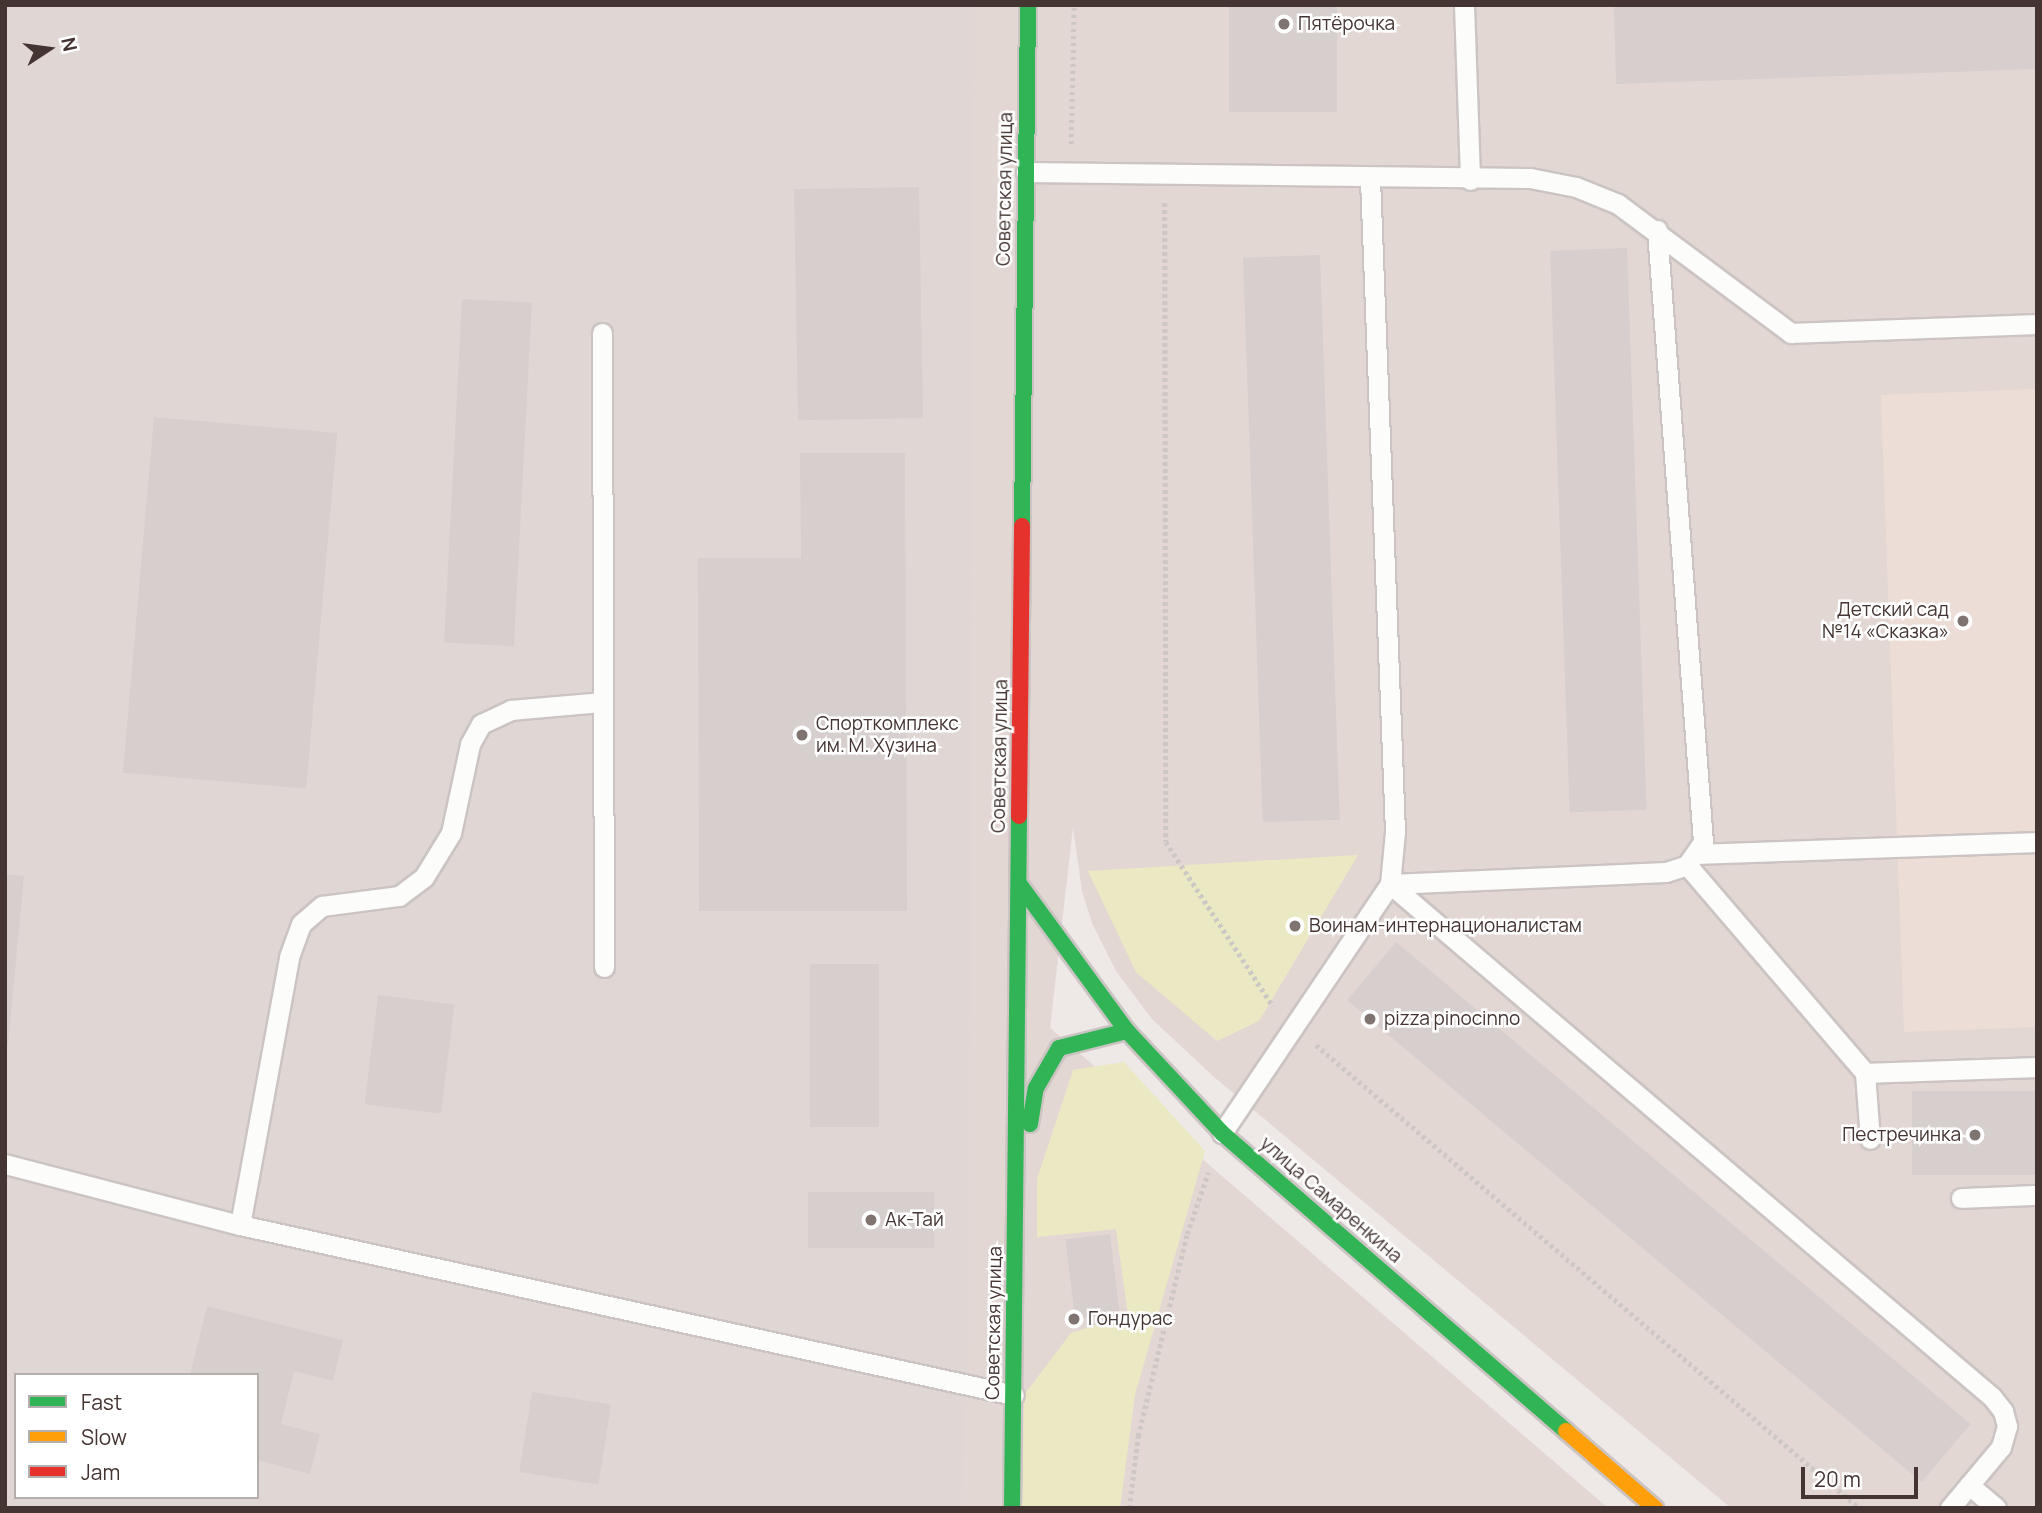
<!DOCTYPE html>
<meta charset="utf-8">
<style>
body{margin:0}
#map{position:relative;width:2042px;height:1513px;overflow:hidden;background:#eee8e6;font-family:Manrope,sans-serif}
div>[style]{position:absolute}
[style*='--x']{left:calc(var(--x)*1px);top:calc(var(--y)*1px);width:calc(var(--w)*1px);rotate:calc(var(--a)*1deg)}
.residential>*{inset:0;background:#e3d7d3}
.industrial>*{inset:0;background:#e0d7d5}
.education>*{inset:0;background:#edddd7}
.green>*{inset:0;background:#ebe9c4}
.building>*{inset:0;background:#d6cfcd;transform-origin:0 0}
.path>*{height:4.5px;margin-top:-2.25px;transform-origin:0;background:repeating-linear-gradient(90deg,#cdc7c6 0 3.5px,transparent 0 7px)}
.roads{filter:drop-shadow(2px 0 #cbc4c2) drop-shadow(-2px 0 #cbc4c2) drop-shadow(0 2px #cbc4c2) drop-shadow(0 -2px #cbc4c2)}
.lane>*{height:19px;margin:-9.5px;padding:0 9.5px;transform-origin:9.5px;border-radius:9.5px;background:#fcfcfb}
.fast>*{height:16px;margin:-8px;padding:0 8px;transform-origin:8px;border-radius:8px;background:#30b455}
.slow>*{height:16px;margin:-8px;padding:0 8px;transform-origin:8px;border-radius:8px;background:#ff9f0a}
.jam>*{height:16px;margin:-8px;padding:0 8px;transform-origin:8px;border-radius:8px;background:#e5322d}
.dots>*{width:19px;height:19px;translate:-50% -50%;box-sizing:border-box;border:4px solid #fff;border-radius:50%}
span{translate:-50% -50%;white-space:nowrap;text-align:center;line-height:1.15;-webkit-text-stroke:5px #fff;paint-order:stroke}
.poi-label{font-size:19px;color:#443532}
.left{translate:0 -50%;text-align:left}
.right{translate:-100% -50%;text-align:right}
.street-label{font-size:19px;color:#443532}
.frame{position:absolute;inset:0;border:7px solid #443532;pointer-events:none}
.legend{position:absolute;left:14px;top:1373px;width:245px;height:126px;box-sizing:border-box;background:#fff;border:2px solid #b4aead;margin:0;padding:9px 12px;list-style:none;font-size:21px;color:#443532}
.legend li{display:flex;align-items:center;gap:14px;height:35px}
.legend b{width:35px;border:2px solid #b4aead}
.north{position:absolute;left:14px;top:14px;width:70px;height:70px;-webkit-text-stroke:5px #fff;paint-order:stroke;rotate:77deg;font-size:19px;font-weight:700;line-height:28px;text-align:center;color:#443532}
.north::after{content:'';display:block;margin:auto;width:24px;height:32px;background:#443532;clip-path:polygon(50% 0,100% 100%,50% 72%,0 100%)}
.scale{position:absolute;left:1801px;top:1467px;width:117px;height:32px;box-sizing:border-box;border:4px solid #443532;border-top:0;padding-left:9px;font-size:21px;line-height:24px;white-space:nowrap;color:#443532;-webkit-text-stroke:5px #fff;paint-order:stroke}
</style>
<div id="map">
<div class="residential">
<i style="clip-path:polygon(evenodd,5px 5px,2037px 5px,2037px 1508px,1731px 1508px,1214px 1077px,1152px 1019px,1116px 971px,1092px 923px,1082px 891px,1073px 827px,1050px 1028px,1608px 1508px,5px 1508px,5px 5px,16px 1375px,257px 1375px,257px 1497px,16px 1497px,16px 1375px)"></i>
</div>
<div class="industrial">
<i style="clip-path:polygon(evenodd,5px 5px,974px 5px,970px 1303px,962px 1508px,5px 1508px,5px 5px,16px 1375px,257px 1375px,257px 1497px,16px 1497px,16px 1375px)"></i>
</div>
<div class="education">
<i style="clip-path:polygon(2037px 389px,2037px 1027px,1904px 1032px,1881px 395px)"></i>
</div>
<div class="green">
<i style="clip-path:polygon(1358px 855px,1259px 1021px,1217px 1041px,1136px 972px,1088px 871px)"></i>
<i style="clip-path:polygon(1124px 1062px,1205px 1151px,1135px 1395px,1120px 1508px,1022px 1508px,1024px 1395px,1071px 1333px,1128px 1315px,1116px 1229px,1037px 1237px,1037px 1179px,1073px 1070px)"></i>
</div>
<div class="building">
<i style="left:1229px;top:5px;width:108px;height:107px"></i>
<i style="clip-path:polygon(2037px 5px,2037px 69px,1616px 84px,1614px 7px)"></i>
<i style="left:919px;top:187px;width:231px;height:125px;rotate:89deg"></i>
<i style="left:1627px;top:248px;width:562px;height:77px;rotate:88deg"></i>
<i style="left:1320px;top:255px;width:565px;height:77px;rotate:88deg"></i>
<i style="left:462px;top:299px;width:70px;height:344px;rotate:3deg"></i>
<i style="left:154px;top:417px;width:184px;height:357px;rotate:5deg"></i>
<i style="clip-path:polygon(800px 453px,905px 453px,907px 911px,699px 911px,698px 558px,801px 558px)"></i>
<i style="clip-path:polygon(5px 874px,24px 876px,8px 1046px,5px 1045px)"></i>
<i style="left:1396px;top:942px;width:750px;height:76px;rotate:40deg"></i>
<i style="left:810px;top:964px;width:69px;height:163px"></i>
<i style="left:378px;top:995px;width:77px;height:110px;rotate:7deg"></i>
<i style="left:2037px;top:1091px;width:84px;height:125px;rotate:90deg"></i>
<i style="left:934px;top:1192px;width:56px;height:126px;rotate:90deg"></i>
<i style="left:1110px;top:1234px;width:80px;height:45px;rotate:83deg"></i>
<i style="clip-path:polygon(207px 1306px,343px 1340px,333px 1381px,294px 1371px,281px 1424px,320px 1434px,310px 1474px,257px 1460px,257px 1375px,190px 1375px)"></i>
<i style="left:532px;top:1392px;width:80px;height:81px;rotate:9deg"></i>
</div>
<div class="path">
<i style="--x:1071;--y:144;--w:139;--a:-88.8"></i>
<i style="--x:1165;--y:203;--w:639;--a:89.91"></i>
<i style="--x:1166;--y:842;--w:196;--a:56.9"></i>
<i style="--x:1316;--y:1045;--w:714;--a:40.45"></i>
<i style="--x:1129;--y:1508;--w:73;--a:-82.9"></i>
<i style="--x:1138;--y:1436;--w:208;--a:-76.4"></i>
<i style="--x:1187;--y:1234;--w:65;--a:-71"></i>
</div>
<div class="roads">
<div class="lane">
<i style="--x:1464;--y:5;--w:175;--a:88"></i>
<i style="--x:1026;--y:172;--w:504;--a:0.68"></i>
<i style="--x:1530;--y:178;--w:47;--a:11.1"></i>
<i style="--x:1576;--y:187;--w:45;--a:22"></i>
<i style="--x:1618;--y:204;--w:216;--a:36.7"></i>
<i style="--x:1791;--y:333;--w:246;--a:-2.1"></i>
<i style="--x:602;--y:333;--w:634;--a:89.82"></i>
<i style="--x:1697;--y:854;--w:340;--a:-2"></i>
<i style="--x:1687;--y:865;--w:274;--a:49.4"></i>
<i style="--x:1865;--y:1073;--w:66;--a:85.7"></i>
<i style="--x:1390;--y:884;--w:276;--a:-2.5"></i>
<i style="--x:1666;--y:872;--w:22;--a:-18"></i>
<i style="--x:1687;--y:865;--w:28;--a:-55"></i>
<i style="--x:1703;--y:842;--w:614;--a:-94.3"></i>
<i style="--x:1390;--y:884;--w:791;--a:40.44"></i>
<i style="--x:1992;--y:1397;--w:18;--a:52"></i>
<i style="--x:2003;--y:1411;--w:16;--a:75"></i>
<i style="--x:2007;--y:1426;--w:22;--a:106"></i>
<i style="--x:2001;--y:1447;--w:80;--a:129.9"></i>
<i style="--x:1865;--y:1073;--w:172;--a:-2"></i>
<i style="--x:1222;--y:1133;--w:300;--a:-56"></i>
<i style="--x:1390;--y:884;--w:52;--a:-84.5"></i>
<i style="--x:1395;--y:832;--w:654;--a:-92.19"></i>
<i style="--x:5;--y:1164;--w:243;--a:14.6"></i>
<i style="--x:240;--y:1225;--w:792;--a:12.39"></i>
<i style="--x:1961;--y:1198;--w:76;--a:-2.3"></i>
<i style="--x:240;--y:1225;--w:272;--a:-79.6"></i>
<i style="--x:289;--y:957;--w:35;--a:-70"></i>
<i style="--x:301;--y:924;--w:28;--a:-41"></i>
<i style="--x:322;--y:906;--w:78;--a:-7.4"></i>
<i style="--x:399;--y:896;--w:31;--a:-37"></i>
<i style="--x:424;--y:877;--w:52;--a:-58.5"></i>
<i style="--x:451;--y:833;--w:91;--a:-77.9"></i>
<i style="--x:470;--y:744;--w:23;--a:-61"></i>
<i style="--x:481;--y:724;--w:33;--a:-25"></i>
<i style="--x:511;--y:710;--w:92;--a:-5"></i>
<i style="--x:1969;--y:1485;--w:35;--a:40"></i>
</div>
<div class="fast">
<i style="--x:1022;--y:526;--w:521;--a:-89.34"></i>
<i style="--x:1020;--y:885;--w:181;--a:53.8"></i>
<i style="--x:1127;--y:1031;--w:139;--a:47"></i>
<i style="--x:1222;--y:1133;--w:455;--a:40.9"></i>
<i style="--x:1030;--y:1124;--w:36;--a:-81"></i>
<i style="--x:1036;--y:1088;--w:46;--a:-60.1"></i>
<i style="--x:1059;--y:1048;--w:70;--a:-14"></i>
<i style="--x:1012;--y:1508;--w:692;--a:-89.42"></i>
</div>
<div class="slow">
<i style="--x:1566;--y:1431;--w:118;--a:40.9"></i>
</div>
<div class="jam">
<i style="--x:1019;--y:816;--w:290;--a:-89.4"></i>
</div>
</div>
<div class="dots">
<i style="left:1284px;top:24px;background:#807471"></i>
<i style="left:1963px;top:621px;background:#807471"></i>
<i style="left:802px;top:735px;background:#807471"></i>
<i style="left:1295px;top:926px;background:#807471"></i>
<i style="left:1370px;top:1019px;background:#807471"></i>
<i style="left:1975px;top:1135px;background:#807471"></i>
<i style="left:871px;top:1220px;background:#807471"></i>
<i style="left:1074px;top:1319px;background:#807471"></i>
</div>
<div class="poi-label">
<span class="left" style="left:1298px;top:24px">Пятёрочка</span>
<span class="right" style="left:1949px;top:621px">Детский сад<br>№14 «Сказка»</span>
<span class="left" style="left:816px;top:735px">Спорткомплекс<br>им. М. Хузина</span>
<span class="left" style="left:1309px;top:926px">Воинам-интернационалистам</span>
<span class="left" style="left:1384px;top:1019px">pizza pinocinno</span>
<span class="right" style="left:1961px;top:1135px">Пестречинка</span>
<span class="left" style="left:885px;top:1220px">Ак-Тай</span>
<span class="left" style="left:1088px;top:1319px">Гондурас</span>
</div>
<div class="street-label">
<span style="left:1005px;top:189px;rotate:-89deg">Советская улица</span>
<span style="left:1000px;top:756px;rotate:-89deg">Советская улица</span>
<span style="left:1331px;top:1200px;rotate:41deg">улица Самаренкина</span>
<span style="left:994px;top:1323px;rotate:-89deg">Советская улица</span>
</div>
<div class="frame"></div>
<ul class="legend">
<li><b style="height:9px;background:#30b455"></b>Fast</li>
<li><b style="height:9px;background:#ff9f0a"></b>Slow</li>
<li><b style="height:9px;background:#e5322d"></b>Jam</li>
</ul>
<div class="north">N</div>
<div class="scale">20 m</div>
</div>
